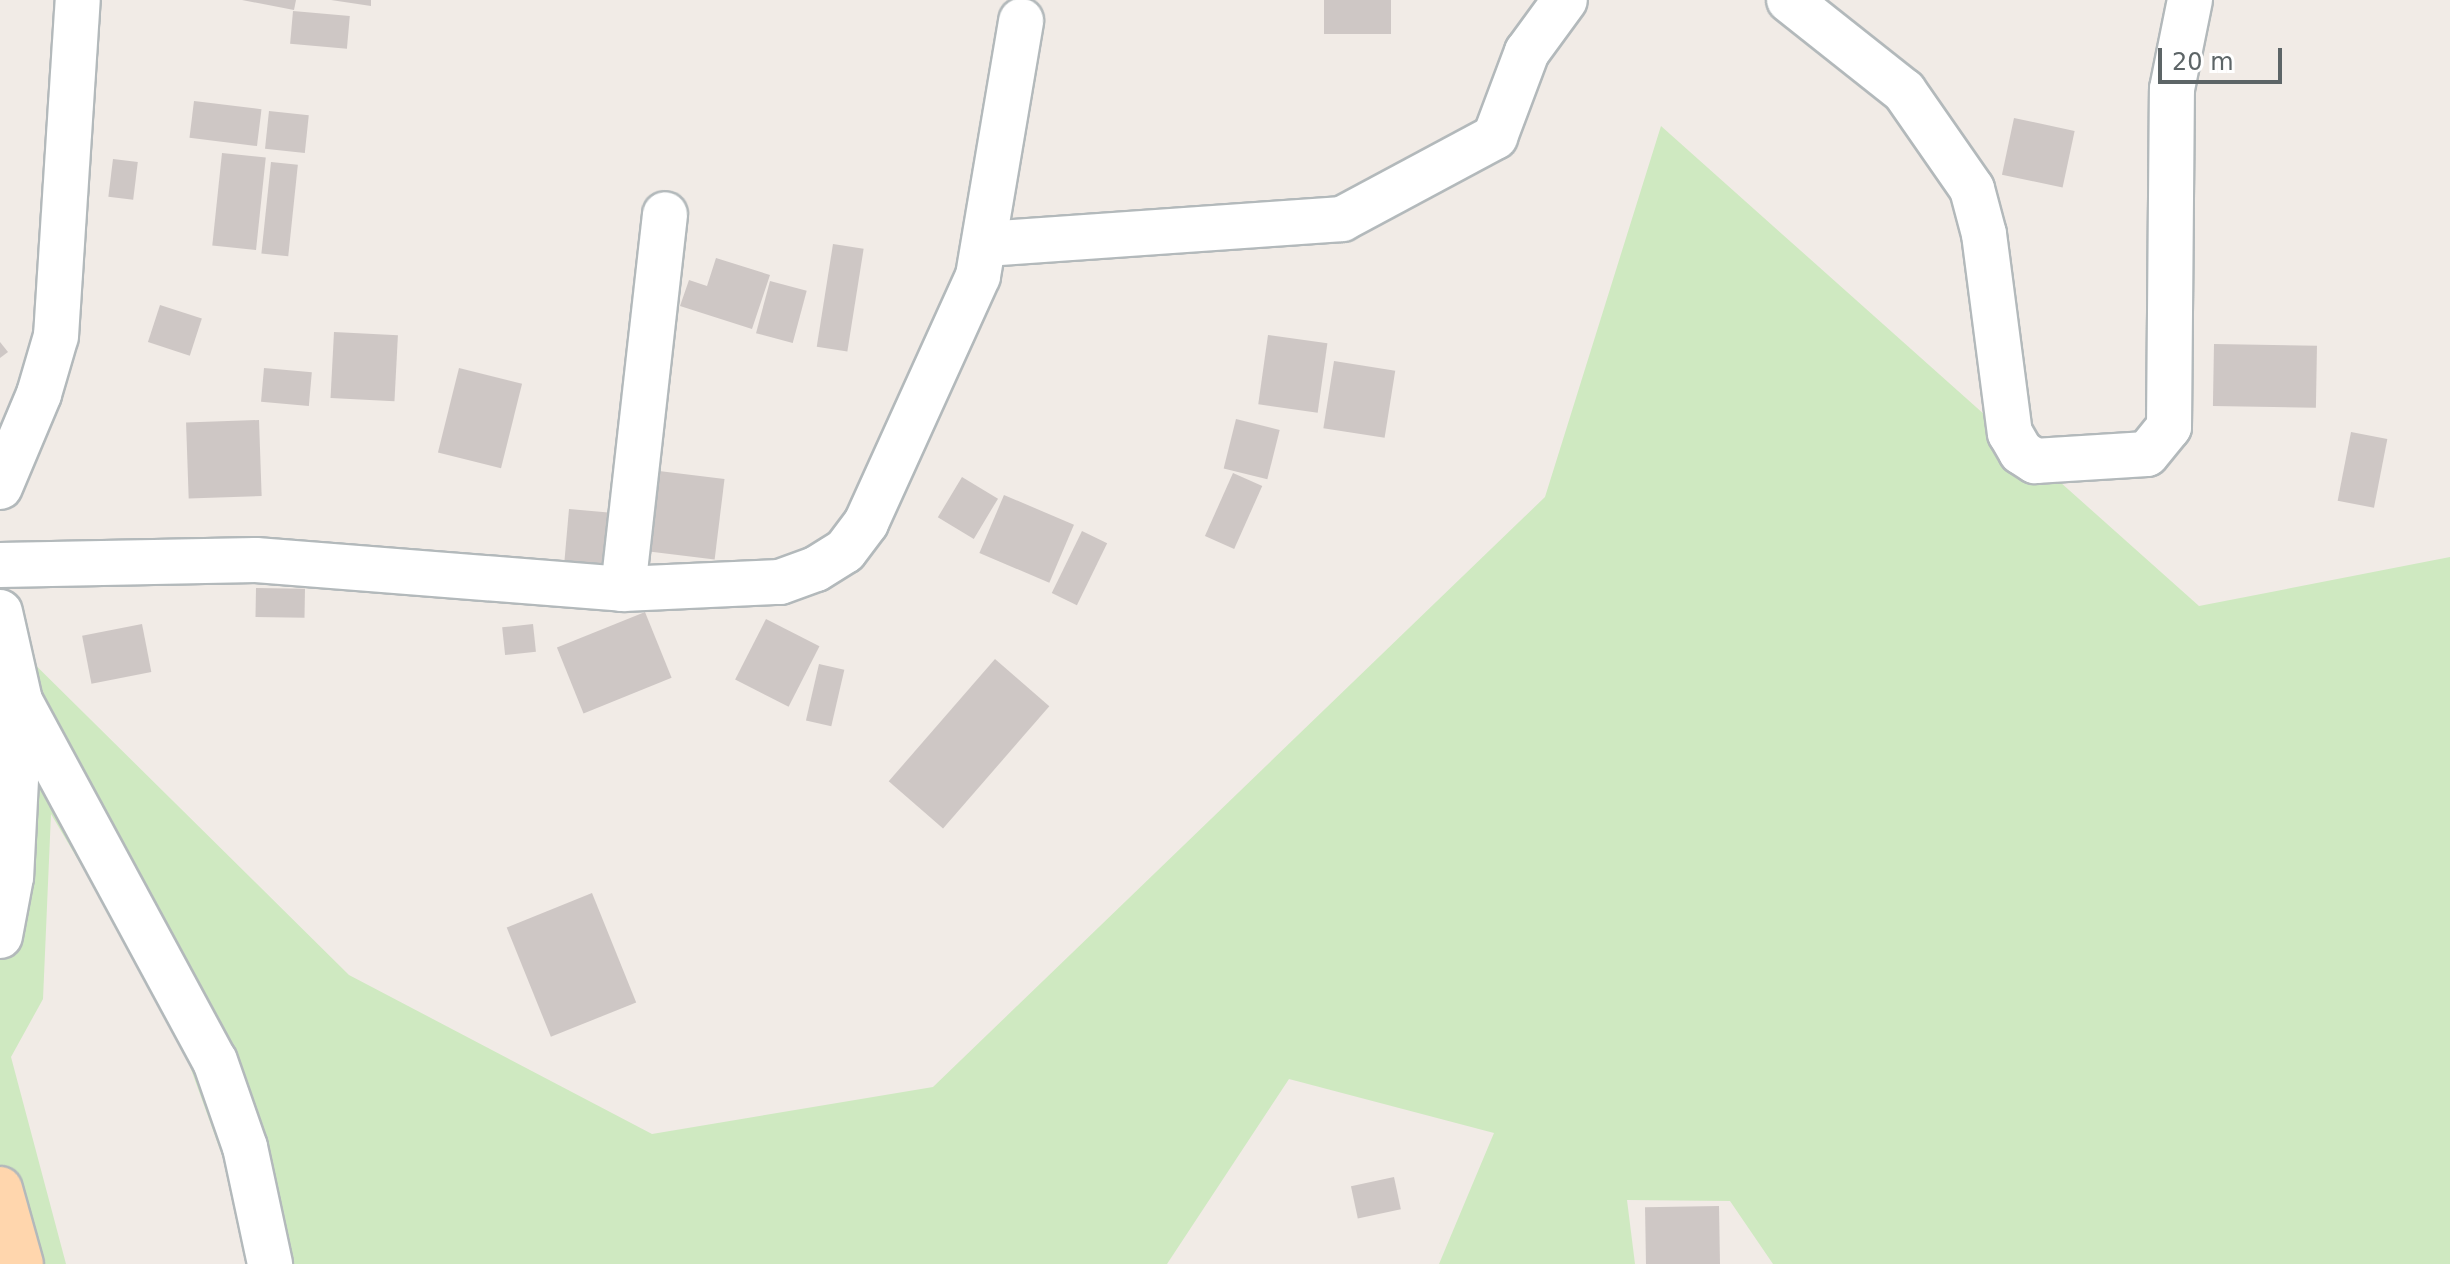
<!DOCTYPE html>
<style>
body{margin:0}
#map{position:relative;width:2450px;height:1264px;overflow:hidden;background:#f1ebe6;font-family:"DejaVu Sans",sans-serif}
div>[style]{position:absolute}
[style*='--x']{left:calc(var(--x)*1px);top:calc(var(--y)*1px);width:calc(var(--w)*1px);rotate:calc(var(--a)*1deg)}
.green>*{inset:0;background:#cfe9c1}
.building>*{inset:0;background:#cec7c5;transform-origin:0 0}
.roads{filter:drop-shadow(2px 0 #b3b9bb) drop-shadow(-2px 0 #b3b9bb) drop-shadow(0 2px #b3b9bb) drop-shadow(0 -2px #b3b9bb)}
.street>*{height:44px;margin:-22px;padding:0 22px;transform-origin:22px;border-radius:22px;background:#fff}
.secondary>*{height:44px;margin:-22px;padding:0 22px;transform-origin:22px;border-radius:22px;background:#fff}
.primary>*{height:44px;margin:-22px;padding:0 22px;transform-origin:22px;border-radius:22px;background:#ffd6ad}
span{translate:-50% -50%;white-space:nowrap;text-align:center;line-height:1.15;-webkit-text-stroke:8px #fff;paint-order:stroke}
.scale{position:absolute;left:2158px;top:48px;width:124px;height:36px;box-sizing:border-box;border:4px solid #5d6567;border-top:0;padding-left:10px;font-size:24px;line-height:28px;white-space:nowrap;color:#5d6567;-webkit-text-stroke:6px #fff;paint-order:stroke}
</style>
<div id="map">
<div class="green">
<i style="clip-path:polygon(1661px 126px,2199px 606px,2450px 557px,2450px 1264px,1773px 1264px,1730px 1201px,1627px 1200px,1635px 1264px,1439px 1264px,1494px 1133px,1289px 1079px,1167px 1264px,247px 1264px,241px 1208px,174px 1022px,51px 814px,43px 999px,11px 1057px,66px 1264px,0 1264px,0 630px,349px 975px,652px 1134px,933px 1087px,1545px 497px)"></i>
</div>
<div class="building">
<i style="clip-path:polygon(242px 0,296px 0,294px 10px)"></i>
<i style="clip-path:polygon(331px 0,371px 0,371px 6px)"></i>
<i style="left:1324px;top:0;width:67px;height:34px"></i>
<i style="left:293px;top:11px;width:57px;height:33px;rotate:5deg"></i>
<i style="left:194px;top:101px;width:68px;height:37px;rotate:7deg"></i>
<i style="left:269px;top:111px;width:40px;height:38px;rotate:6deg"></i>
<i style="left:2014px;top:118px;width:62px;height:58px;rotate:12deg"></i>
<i style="left:222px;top:153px;width:44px;height:93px;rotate:6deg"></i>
<i style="left:113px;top:159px;width:25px;height:38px;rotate:7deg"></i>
<i style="left:271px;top:162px;width:27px;height:92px;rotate:6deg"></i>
<i style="left:833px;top:244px;width:31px;height:104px;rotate:9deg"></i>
<i style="clip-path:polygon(716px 258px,770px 275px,752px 329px,680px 306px,689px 280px,707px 286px)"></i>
<i style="left:770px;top:281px;width:38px;height:54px;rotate:15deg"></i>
<i style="left:160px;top:305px;width:44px;height:39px;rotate:18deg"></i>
<i style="left:334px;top:332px;width:64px;height:66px;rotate:3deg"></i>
<i style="left:1268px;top:335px;width:60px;height:70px;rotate:8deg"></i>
<i style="clip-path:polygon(0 342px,8px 352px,0 358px)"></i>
<i style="left:2214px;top:344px;width:103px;height:62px;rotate:1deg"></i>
<i style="left:1334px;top:361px;width:62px;height:68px;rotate:9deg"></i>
<i style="left:264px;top:368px;width:48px;height:34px;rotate:5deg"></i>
<i style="left:459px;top:368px;width:65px;height:87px;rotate:14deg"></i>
<i style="left:1236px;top:419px;width:45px;height:51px;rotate:14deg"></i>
<i style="left:259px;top:420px;width:76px;height:73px;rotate:88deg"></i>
<i style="left:2351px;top:432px;width:37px;height:70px;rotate:11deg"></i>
<i style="left:659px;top:471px;width:66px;height:81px;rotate:7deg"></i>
<i style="left:1233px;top:473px;width:32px;height:69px;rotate:24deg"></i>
<i style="left:962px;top:477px;width:42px;height:47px;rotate:31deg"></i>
<i style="left:1004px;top:495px;width:76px;height:63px;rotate:23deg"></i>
<i style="left:569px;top:509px;width:45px;height:68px;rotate:5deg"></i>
<i style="left:1082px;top:531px;width:28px;height:69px;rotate:26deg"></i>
<i style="left:256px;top:588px;width:49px;height:29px;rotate:1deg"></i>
<i style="left:645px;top:612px;width:71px;height:95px;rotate:68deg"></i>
<i style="left:766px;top:619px;width:60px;height:68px;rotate:27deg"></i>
<i style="left:142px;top:624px;width:49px;height:61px;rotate:79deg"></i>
<i style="left:533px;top:624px;width:28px;height:31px;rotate:84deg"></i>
<i style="left:995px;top:659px;width:72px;height:162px;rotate:41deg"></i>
<i style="left:819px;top:664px;width:26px;height:58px;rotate:13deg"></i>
<i style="left:592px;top:893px;width:118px;height:92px;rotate:68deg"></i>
<i style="left:1394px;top:1177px;width:33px;height:44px;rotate:78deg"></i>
<i style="left:1719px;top:1206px;width:58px;height:74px;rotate:89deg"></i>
</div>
<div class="roads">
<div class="street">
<i style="--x:1789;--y:0;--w:147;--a:38.4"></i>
<i style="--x:1904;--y:91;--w:119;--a:55.2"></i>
<i style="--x:1972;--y:189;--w:47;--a:75.1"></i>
<i style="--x:1984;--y:234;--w:201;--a:82.6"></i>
<i style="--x:2010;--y:433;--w:22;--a:60"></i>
<i style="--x:2021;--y:452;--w:17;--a:33"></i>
<i style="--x:2035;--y:461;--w:112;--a:-3.6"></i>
<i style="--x:2147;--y:454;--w:35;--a:-51"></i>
<i style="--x:2169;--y:427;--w:338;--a:-89.5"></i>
<i style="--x:2172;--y:89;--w:91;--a:-78.6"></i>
<i style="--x:986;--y:244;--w:357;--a:-4"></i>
<i style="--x:1342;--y:219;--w:174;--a:-28.2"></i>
<i style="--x:1495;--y:137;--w:91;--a:-69.4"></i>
<i style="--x:1527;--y:52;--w:64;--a:-53.8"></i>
<i style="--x:0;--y:565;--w:256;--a:-1.1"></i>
<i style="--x:256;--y:560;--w:368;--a:4.5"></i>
<i style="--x:623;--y:589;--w:157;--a:-2.6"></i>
<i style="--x:780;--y:582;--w:38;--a:-20"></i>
<i style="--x:816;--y:569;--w:34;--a:-32"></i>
<i style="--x:845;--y:551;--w:35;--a:-53"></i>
<i style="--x:866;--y:523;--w:271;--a:-65.6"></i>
<i style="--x:978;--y:276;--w:259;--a:-80.4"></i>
<i style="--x:623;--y:589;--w:377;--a:-83.6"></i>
<i style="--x:20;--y:701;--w:409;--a:61.6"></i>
<i style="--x:215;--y:1061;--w:91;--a:70.8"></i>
<i style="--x:245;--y:1147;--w:120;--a:77.9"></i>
</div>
<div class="secondary">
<i style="--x:0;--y:487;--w:101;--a:-67.2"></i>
<i style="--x:39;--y:394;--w:60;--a:-73.7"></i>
<i style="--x:56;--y:336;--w:337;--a:-86.3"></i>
<i style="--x:0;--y:612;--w:91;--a:77.3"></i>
<i style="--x:20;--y:701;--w:176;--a:92.9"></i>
<i style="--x:11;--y:877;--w:60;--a:100.6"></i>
</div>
<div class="primary">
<i style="--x:0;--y:1189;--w:78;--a:74.4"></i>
</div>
</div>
<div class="scale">20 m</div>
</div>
